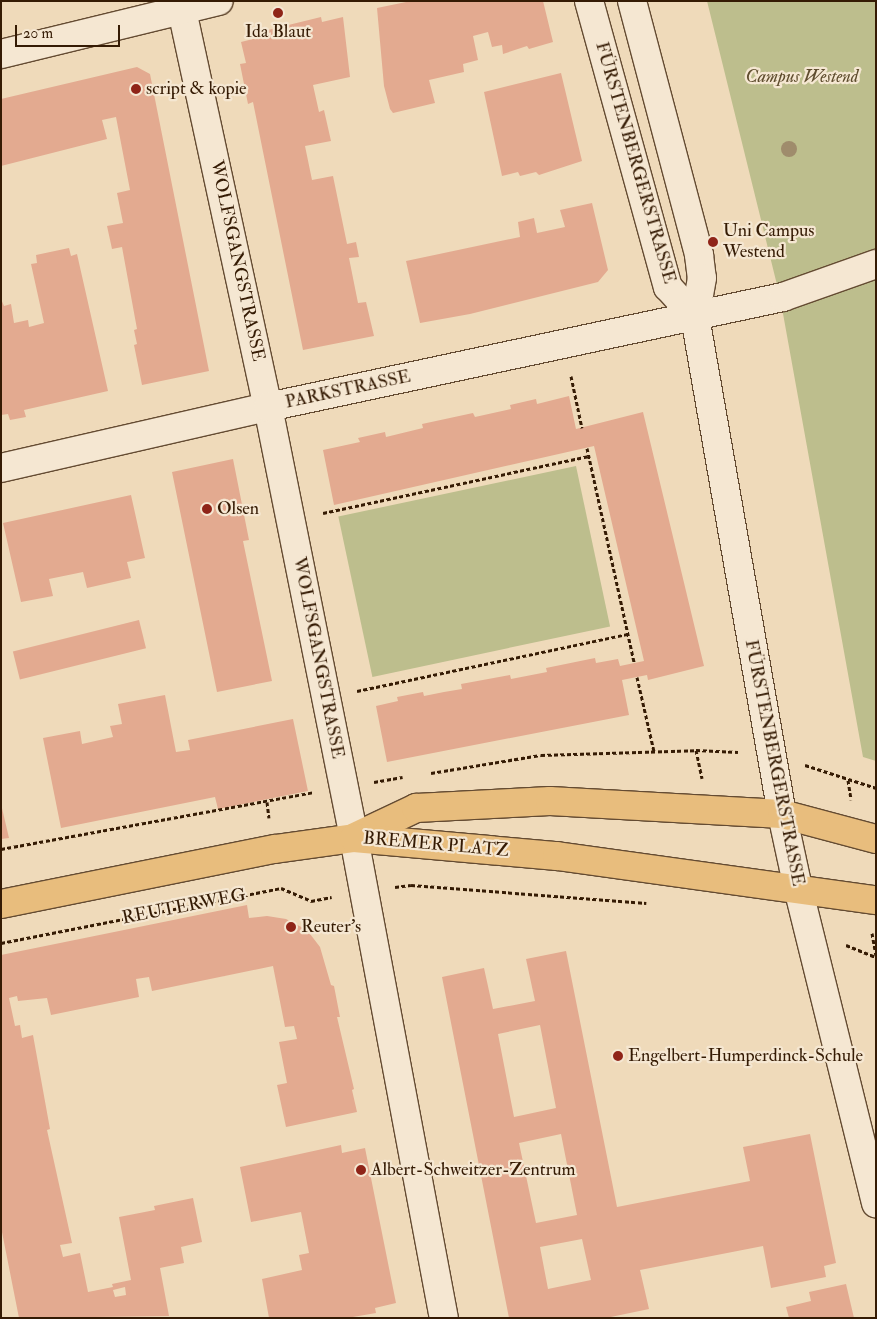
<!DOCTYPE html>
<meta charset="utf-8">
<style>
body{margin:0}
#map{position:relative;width:877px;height:1319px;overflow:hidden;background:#efdaba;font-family:"IM FELL Double Pica",serif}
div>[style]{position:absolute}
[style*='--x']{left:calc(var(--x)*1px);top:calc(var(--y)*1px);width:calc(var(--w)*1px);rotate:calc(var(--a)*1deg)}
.green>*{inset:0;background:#bdbe8d;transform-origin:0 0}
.building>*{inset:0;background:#e3aa90;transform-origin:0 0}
.path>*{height:3px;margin-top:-1.5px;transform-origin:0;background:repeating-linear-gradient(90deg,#351b04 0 4px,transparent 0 6.5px)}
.roads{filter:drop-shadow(1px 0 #644b32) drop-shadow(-1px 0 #644b32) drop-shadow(0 1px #644b32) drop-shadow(0 -1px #644b32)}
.minor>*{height:28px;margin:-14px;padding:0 14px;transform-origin:14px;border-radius:14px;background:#f5e7d2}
.major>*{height:28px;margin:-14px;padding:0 14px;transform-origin:14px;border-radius:14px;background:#e8bd7d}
.trees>*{width:16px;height:16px;margin:-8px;border-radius:50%;background:#9f8c6c}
.dots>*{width:14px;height:14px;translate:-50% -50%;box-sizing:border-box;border:2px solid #f5e7d2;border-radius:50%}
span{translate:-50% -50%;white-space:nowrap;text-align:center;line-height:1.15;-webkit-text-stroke:4.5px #f5e7d2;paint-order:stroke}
.poi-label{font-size:18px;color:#351b04}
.left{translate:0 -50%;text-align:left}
.park-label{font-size:18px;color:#5e4c2d;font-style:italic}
.street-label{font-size:18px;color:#351b04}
.frame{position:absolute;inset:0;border:2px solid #351b04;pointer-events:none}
.scale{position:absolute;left:15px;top:25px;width:105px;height:22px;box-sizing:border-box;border:2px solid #351b04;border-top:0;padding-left:6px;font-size:15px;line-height:18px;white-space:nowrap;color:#351b04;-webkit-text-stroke:4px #f5e7d2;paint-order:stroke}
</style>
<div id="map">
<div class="green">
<i style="clip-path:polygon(707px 1px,876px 1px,876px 761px,863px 757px,780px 297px)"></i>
<i style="left:576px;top:466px;width:164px;height:243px;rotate:78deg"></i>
</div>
<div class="building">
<i style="clip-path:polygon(411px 1px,543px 1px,553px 42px,529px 49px,527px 46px,503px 54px,502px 45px,492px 47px,488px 32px,473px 36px,478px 60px,463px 64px,464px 72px,429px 80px,435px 103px,393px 113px,390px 109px,384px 86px,377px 8px)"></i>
<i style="clip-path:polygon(321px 17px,322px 22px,343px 17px,350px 77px,313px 85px,319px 112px,324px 110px,331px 141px,305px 146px,312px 180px,333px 176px,347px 244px,356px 242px,359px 257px,349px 258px,358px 303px,366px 302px,374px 336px,303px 350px,253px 102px,248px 104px,240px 64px,246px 63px,241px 42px,269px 35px,268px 30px)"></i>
<i style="clip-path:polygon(137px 67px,150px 74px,209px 371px,142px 385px,134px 345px,137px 344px,134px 330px,137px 329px,122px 247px,112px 249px,107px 226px,123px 223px,117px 193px,130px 190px,116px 117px,102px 120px,107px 139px,1px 166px,1px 99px)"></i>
<i style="clip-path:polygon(561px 73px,582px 161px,539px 175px,536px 172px,520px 176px,518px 172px,502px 176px,484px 92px)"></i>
<i style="clip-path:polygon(592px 203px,608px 270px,598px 282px,470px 314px,420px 323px,406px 261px,520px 237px,518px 222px,534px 218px,537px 233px,565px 227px,560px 210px)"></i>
<i style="clip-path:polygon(69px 248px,71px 256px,77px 254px,108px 391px,24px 410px,26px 417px,10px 420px,8px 414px,1px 415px,1px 299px,4px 306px,11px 304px,14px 323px,28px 320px,29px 327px,44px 323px,31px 264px,37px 263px,36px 255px)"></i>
<i style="clip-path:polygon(569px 396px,576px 429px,643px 412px,704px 666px,648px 680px,647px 675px,622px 680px,629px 715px,387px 762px,376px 706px,398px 701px,397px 697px,423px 692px,424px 696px,444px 692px,462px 689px,461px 684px,510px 675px,511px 679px,547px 672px,546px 668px,595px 658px,596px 663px,618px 659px,620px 666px,644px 661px,594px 446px,334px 505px,323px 450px,360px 442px,358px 438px,385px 432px,386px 437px,423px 428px,422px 424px,473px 413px,475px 417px,511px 409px,510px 405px,536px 399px,537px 404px)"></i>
<i style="clip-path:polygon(233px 459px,249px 540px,243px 541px,272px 681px,217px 692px,172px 472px)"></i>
<i style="clip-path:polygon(131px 495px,145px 558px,127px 562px,131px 578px,87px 588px,83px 572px,49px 579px,53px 596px,21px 602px,3px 523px)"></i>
<i style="left:139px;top:620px;width:29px;height:130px;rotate:76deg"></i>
<i style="clip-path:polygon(165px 695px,176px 752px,190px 750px,188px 740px,293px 719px,308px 791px,218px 809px,215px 797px,61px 828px,43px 738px,80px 731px,82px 744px,113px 737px,110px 726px,122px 724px,118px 704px)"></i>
<i style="clip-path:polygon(1px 804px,9px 838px,1px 839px)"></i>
<i style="clip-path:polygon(evenodd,247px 905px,249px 918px,267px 916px,286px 919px,307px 930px,320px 947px,331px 985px,334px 986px,340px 1017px,337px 1017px,354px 1089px,352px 1090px,357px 1112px,286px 1127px,277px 1085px,287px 1083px,279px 1042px,297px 1039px,294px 1026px,285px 1027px,273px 966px,152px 991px,149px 977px,136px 979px,139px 997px,51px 1015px,47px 998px,18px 1001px,17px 996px,9px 998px,15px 1026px,20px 1025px,22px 1038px,33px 1035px,50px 1129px,47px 1130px,72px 1243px,60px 1245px,63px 1257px,80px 1253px,88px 1292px,113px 1287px,112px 1284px,131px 1280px,119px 1217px,155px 1210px,154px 1206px,193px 1198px,202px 1242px,181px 1247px,184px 1263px,160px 1268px,169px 1316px,19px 1318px,1px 1227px,1px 955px,247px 905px,125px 1287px,126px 1295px,115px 1297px,113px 1290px,125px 1287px)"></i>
<i style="clip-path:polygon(evenodd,566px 951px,617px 1207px,750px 1181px,743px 1147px,810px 1134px,836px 1263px,824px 1266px,826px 1277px,771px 1288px,763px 1246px,640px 1270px,649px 1309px,606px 1318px,509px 1318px,442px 977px,484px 968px,493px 1009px,535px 1001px,526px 959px,566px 951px,540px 1025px,556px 1108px,514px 1117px,498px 1034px,540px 1025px,566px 951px,561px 1134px,577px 1215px,536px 1223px,519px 1143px,561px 1134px,566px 951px,582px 1239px,591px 1280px,548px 1289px,540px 1247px,582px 1239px)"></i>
<i style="clip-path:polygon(341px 1145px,342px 1153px,365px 1148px,396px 1303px,375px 1308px,376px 1313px,347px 1318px,269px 1318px,262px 1279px,302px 1270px,299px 1255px,309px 1253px,301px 1212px,251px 1222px,240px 1167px)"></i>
<i style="clip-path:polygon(846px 1284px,854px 1318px,789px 1318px,786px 1307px,811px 1301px,809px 1292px)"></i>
</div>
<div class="path">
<i style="--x:571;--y:376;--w:53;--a:78.1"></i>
<i style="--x:587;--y:448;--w:219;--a:77.6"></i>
<i style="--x:323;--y:513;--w:271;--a:-12.1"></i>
<i style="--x:637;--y:677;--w:76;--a:77.1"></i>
<i style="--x:357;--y:691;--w:277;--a:-11.9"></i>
<i style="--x:696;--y:750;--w:29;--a:78"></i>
<i style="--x:805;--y:765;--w:75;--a:17.9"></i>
<i style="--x:431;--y:773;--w:111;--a:-9.3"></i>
<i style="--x:541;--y:755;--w:155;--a:-1.8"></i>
<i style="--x:696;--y:750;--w:42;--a:2.7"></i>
<i style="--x:848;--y:780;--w:20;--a:81"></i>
<i style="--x:374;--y:782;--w:29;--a:-10"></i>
<i style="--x:267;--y:802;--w:16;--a:83"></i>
<i style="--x:1;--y:849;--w:318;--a:-10.3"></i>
<i style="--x:395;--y:887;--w:16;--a:-7"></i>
<i style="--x:411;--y:885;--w:236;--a:4.4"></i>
<i style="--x:872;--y:933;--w:23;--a:80"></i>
<i style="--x:1;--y:943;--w:285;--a:-11.1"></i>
<i style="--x:281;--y:888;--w:33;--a:23"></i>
<i style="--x:311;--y:901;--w:21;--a:-11"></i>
<i style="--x:846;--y:945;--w:32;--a:22"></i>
</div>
<div class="roads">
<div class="minor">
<i style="--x:180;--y:1;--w:415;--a:77.8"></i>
<i style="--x:268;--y:407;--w:439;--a:78.7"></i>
<i style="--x:354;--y:838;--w:488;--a:79.4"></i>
<i style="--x:589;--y:1;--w:297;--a:74.6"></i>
<i style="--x:668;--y:287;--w:40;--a:48"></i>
<i style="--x:632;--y:1;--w:263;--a:75.2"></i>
<i style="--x:699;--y:255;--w:23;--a:83"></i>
<i style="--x:702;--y:278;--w:40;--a:100"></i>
<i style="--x:695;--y:317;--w:505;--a:80.07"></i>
<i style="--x:782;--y:814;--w:76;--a:77.8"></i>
<i style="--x:798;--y:888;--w:325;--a:76.1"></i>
<i style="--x:1;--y:54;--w:224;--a:-13.7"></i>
<i style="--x:1;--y:468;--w:274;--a:-12.9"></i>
<i style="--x:268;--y:407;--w:527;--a:-12.06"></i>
<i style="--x:783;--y:297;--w:99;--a:-19.5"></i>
</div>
<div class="major">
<i style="--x:355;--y:837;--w:68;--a:-25.4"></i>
<i style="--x:416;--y:808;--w:134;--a:-3"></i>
<i style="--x:550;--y:801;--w:232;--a:3.2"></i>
<i style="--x:782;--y:814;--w:97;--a:14.9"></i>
<i style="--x:1;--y:904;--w:279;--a:-11.4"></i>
<i style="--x:275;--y:849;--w:80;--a:-7.9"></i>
<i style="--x:354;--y:838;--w:204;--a:5.1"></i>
<i style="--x:557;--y:856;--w:322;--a:7.9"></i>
</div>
</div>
<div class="trees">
<i style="left:789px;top:149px"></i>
</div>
<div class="dots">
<i style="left:278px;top:13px;background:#8f2418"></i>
<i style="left:136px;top:89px;background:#8f2418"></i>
<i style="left:713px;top:242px;background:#8f2418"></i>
<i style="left:207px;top:509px;background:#8f2418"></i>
<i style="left:291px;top:927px;background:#8f2418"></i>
<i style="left:618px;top:1056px;background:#8f2418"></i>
<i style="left:361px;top:1170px;background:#8f2418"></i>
</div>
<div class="poi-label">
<span style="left:278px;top:32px">Ida Blaut</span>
<span class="left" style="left:146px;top:89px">script &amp; kopie</span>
<span class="left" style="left:723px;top:242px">Uni Campus<br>Westend</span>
<span class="left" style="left:217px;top:509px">Olsen</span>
<span class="left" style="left:301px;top:927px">Reuter's</span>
<span class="left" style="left:628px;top:1056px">Engelbert-Humperdinck-Schule</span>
<span class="left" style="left:371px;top:1170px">Albert-Schweitzer-Zentrum</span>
</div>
<div class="park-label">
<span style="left:802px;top:77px">Campus Westend</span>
</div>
<div class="street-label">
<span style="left:635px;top:163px;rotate:74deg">FÜRSTENBERGERSTRASSE</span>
<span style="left:237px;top:261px;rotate:78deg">WOLFSGANGSTRASSE</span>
<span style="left:348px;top:390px;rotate:-12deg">PARKSTRASSE</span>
<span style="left:318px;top:658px;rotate:79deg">WOLFSGANGSTRASSE</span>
<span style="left:774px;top:763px;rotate:79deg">FÜRSTENBERGERSTRASSE</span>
<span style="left:436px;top:845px;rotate:5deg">BREMER PLATZ</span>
<span style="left:184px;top:907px;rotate:-11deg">REUTERWEG</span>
</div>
<div class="frame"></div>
<div class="scale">20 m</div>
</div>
